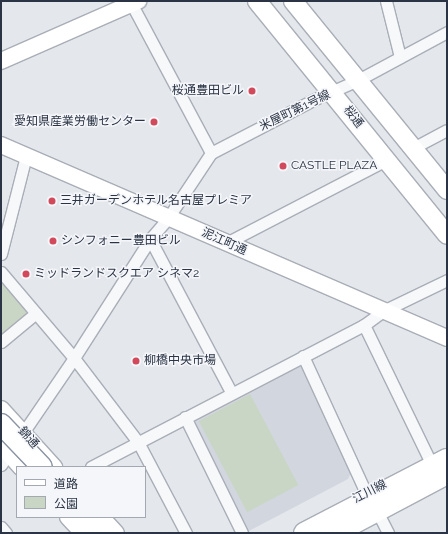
<!DOCTYPE html>
<meta charset="utf-8">
<style>
body{margin:0}
#map{position:relative;width:448px;height:534px;overflow:hidden;background:#e4e7ec;font-family:Raleway,"Noto Sans JP",sans-serif}
div>[style]{position:absolute}
[style*='--x']{left:calc(var(--x)*1px);top:calc(var(--y)*1px);width:calc(var(--w)*1px);rotate:calc(var(--a)*1deg)}
.built>*{inset:0;background:#d2d6de}
.green>*{inset:0;background:#c9d6c5;transform-origin:0 0}
.roads{filter:drop-shadow(1px 0 #a9aeb7) drop-shadow(-1px 0 #a9aeb7) drop-shadow(0 1px #a9aeb7) drop-shadow(0 -1px #a9aeb7)}
.street>*{height:11px;margin:-5.5px;padding:0 5.5px;transform-origin:5.5px;border-radius:5.5px;background:#f7f8fa}
.secondary>*{height:16px;margin:-8px;padding:0 8px;transform-origin:8px;border-radius:8px;background:#fff}
.primary>*{height:18px;margin:-9px;padding:0 9px;transform-origin:9px;border-radius:9px;background:#fff}
.highway>*{height:20px;margin:-10px;padding:0 10px;transform-origin:10px;border-radius:10px;background:#fff}
.bridges{filter:drop-shadow(1px 0 #8b94a3) drop-shadow(-1px 0 #8b94a3) drop-shadow(0 1px #8b94a3) drop-shadow(0 -1px #8b94a3)}
.highway-bridge>*{height:20px;margin:-10px;padding:0 10px;transform-origin:10px;border-radius:10px;background:#fff}
.dots>*{width:11px;height:11px;translate:-50% -50%;box-sizing:border-box;border:2px solid #f4f6f9;border-radius:50%}
span{translate:-50% -50%;white-space:nowrap;text-align:center;line-height:1.15;-webkit-text-stroke:3px #f4f6f9;paint-order:stroke}
.poi-label{font-size:12px;color:#2b3445}
.right{translate:-100% -50%;text-align:right}
.left{translate:0 -50%;text-align:left}
.street-label{font-size:12px;color:#2b3445}
.frame{position:absolute;inset:0;border:2px solid #2b3445;pointer-events:none}
.legend{position:absolute;left:16px;top:466px;width:130px;height:52px;box-sizing:border-box;background:#f4f6f9;border:1px solid #a4a8b1;margin:0;padding:5px 7px;list-style:none;font-size:12px;color:#2b3445}
.legend li{display:flex;align-items:center;gap:8px;height:20px}
.legend b{width:20px;border:1px solid #a4a8b1}
</style>
<div id="map">
<div class="built">
<i style="clip-path:polygon(299px 366px,303px 368px,351px 473px,348px 479px,247px 532px,193px 424px,194px 421px)"></i>
</div>
<div class="green">
<i style="clip-path:polygon(1px 281px,26px 311px,26px 315px,1px 336px)"></i>
<i style="left:250px;top:394px;width:103px;height:58px;rotate:62deg"></i>
</div>
<div class="roads">
<div class="street">
<i style="--x:130;--y:1;--w:172;--a:61.9"></i>
<i style="--x:386;--y:1;--w:58;--a:76"></i>
<i style="--x:413;--y:148;--w:38;--a:-28"></i>
<i style="--x:150;--y:239;--w:173;--a:62.1"></i>
<i style="--x:226;--y:243;--w:180;--a:-27.4"></i>
<i style="--x:1;--y:254;--w:101;--a:-75.7"></i>
<i style="--x:1;--y:272;--w:113;--a:49.7"></i>
<i style="--x:74;--y:358;--w:106;--a:52.7"></i>
<i style="--x:138;--y:442;--w:103;--a:62.2"></i>
<i style="--x:364;--y:325;--w:153;--a:64.1"></i>
<i style="--x:1;--y:342;--w:45;--a:-39.6"></i>
<i style="--x:303;--y:356;--w:151;--a:65.3"></i>
<i style="--x:185;--y:417;--w:129;--a:63.8"></i>
<i style="--x:1;--y:465;--w:130;--a:-55.7"></i>
<i style="--x:74;--y:358;--w:141;--a:-57.4"></i>
<i style="--x:150;--y:239;--w:28;--a:-49"></i>
<i style="--x:168;--y:218;--w:78;--a:-56.5"></i>
<i style="--x:211;--y:153;--w:117;--a:-27.4"></i>
<i style="--x:315;--y:99;--w:47;--a:-23.8"></i>
<i style="--x:358;--y:80;--w:101;--a:-28.3"></i>
<i style="--x:91;--y:467;--w:308;--a:-27.5"></i>
<i style="--x:364;--y:325;--w:24;--a:-36"></i>
<i style="--x:383;--y:311;--w:71;--a:-25.8"></i>
<i style="--x:381;--y:519;--w:16;--a:63"></i>
<i style="--x:1;--y:527;--w:8;--a:50"></i>
</div>
<div class="secondary">
<i style="--x:1;--y:61;--w:150;--a:-23.7"></i>
<i style="--x:1;--y:145;--w:486;--a:23.4"></i>
<i style="--x:1;--y:409;--w:79;--a:47.6"></i>
<i style="--x:1;--y:445;--w:30;--a:48"></i>
<i style="--x:68;--y:517;--w:22;--a:47"></i>
<i style="--x:101;--y:517;--w:22;--a:47"></i>
</div>
<div class="primary">
<i style="--x:257;--y:1;--w:301;--a:50.9"></i>
<i style="--x:293;--y:1;--w:244;--a:50.8"></i>
</div>
<div class="highway">
<i style="--x:89;--y:517;--w:22;--a:47"></i>
<i style="--x:304;--y:533;--w:161;--a:-27.4"></i>
<i style="--x:336;--y:533;--w:126;--a:-28"></i>
</div>
</div>
<div class="bridges">
<div class="highway-bridge">
<i style="--x:1;--y:424;--w:59;--a:46.4"></i>
</div>
</div>
<div class="dots">
<i style="left:252px;top:91px;background:#d1495b"></i>
<i style="left:154px;top:122px;background:#d1495b"></i>
<i style="left:283px;top:166px;background:#d1495b"></i>
<i style="left:52px;top:201px;background:#d1495b"></i>
<i style="left:53px;top:241px;background:#d1495b"></i>
<i style="left:26px;top:274px;background:#d1495b"></i>
<i style="left:136px;top:361px;background:#d1495b"></i>
</div>
<div class="poi-label">
<span class="right" style="left:244px;top:91px">桜通豊田ビル</span>
<span class="right" style="left:146px;top:122px">愛知県産業労働センター</span>
<span class="left" style="left:291px;top:166px">CASTLE PLAZA</span>
<span class="left" style="left:60px;top:201px">三井ガーデンホテル名古屋プレミア</span>
<span class="left" style="left:61px;top:241px">シンフォニー豊田ビル</span>
<span class="left" style="left:34px;top:274px">ミッドランドスクエア シネマ2</span>
<span class="left" style="left:144px;top:361px">柳橋中央市場</span>
</div>
<div class="street-label">
<span style="left:295px;top:111px;rotate:-26deg">米屋町第1号線</span>
<span style="left:353px;top:117px;rotate:52deg">桜通</span>
<span style="left:224px;top:242px;rotate:24deg">泥江町通</span>
<span style="left:28px;top:438px;rotate:48deg">錦通</span>
<span style="left:370px;top:492px;rotate:-27deg">江川線</span>
</div>
<div class="frame"></div>
<ul class="legend">
<li><b style="height:5px;background:#fff"></b>道路</li>
<li><b style="height:11px;background:#c9d6c5"></b>公園</li>
</ul>
</div>
